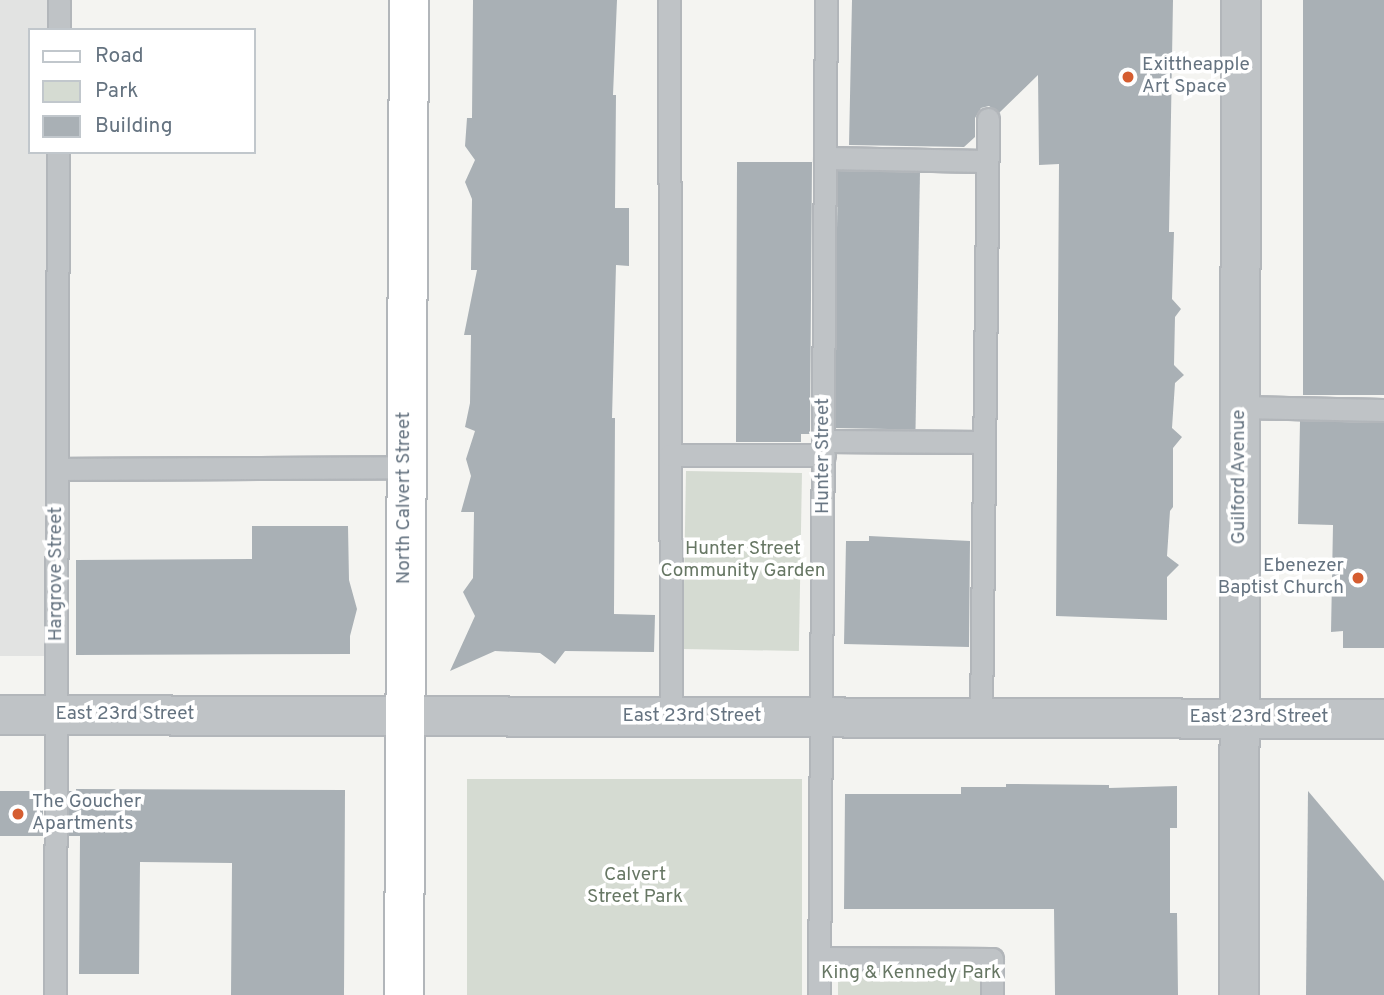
<!DOCTYPE html>
<style>
body{margin:0}
#map{position:relative;width:1384px;height:995px;overflow:hidden;background:#f4f4f1;font-family:Overpass,sans-serif}
div>[style]{position:absolute}
[style*='--x']{left:calc(var(--x)*1px);top:calc(var(--y)*1px);width:calc(var(--w)*1px);rotate:calc(var(--a)*1deg)}
.built>*{inset:0;background:#e2e3e2}
.green>*{inset:0;background:#d5dbd2;transform-origin:0 0}
.building>*{inset:0;background:#a9b0b5;transform-origin:0 0}
.roads{filter:drop-shadow(2px 0 #b2b6ba) drop-shadow(-2px 0 #b2b6ba) drop-shadow(0 2px #b2b6ba) drop-shadow(0 -2px #b2b6ba)}
.service>*{height:21px;margin:-10.5px;padding:0 10.5px;transform-origin:10.5px;border-radius:10.5px;background:#bfc3c6}
.minor>*{height:38px;margin:-19px;padding:0 19px;transform-origin:19px;border-radius:19px;background:#bfc3c6}
.secondary>*{height:38px;margin:-19px;padding:0 19px;transform-origin:19px;border-radius:19px;background:#fff}
.dots>*{width:19px;height:19px;translate:-50% -50%;box-sizing:border-box;border:4px solid #fff;border-radius:50%}
span{translate:-50% -50%;white-space:nowrap;text-align:center;line-height:1.15;-webkit-text-stroke:7px #fff;paint-order:stroke}
.poi-label{font-size:19px;color:#657380}
.left{translate:0 -50%;text-align:left}
.right{translate:-100% -50%;text-align:right}
.street-label{font-size:19px;color:#657380}
.park-label{font-size:19px;color:#677764}
.legend{position:absolute;left:28px;top:28px;width:228px;height:126px;box-sizing:border-box;background:#fff;border:2px solid #c1c7cc;margin:0;padding:9px 12px;list-style:none;font-size:21px;color:#657380}
.legend li{display:flex;align-items:center;gap:14px;height:35px}
.legend b{width:35px;border:2px solid #c1c7cc}
</style>
<div id="map">
<div class="built">
<i style="clip-path:polygon(0 0,61px 0,61px 30px,30px 30px,30px 152px,60px 152px,59px 656px,0 656px)"></i>
</div>
<div class="green">
<i style="left:686px;top:471px;width:116px;height:178px;rotate:1deg"></i>
<i style="left:467px;top:779px;width:335px;height:216px"></i>
<i style="left:838px;top:953px;width:145px;height:42px"></i>
</div>
<div class="building">
<i style="clip-path:polygon(473px 0,617px 0,613px 95px,616px 95px,615px 208px,629px 208px,629px 266px,616px 265px,612px 418px,615px 418px,614px 614px,655px 615px,654px 652px,565px 651px,555px 664px,540px 653px,495px 651px,450px 671px,475px 616px,463px 592px,473px 578px,474px 512px,461px 512px,471px 476px,466px 459px,475px 431px,465px 427px,470px 403px,471px 335px,464px 335px,477px 270px,471px 270px,472px 199px,465px 182px,475px 160px,465px 146px,467px 118px,472px 118px)"></i>
<i style="clip-path:polygon(852px 0,1173px 0,1169px 232px,1174px 232px,1172px 299px,1181px 309px,1175px 317px,1174px 365px,1184px 375px,1175px 383px,1172px 428px,1182px 437px,1173px 448px,1173px 507px,1170px 511px,1167px 556px,1179px 565px,1167px 577px,1167px 620px,1056px 616px,1059px 164px,1039px 165px,1038px 75px,999px 113px,989px 106px,981px 108px,975px 118px,975px 137px,964px 147px,849px 145px)"></i>
<i style="left:1303px;top:0;width:81px;height:395px"></i>
<i style="clip-path:polygon(737px 162px,812px 162px,810px 434px,801px 434px,801px 442px,736px 442px)"></i>
<i style="left:838px;top:171px;width:82px;height:257px;rotate:1deg"></i>
<i style="clip-path:polygon(1300px 421px,1384px 423px,1384px 648px,1343px 648px,1343px 631px,1331px 632px,1333px 525px,1298px 524px)"></i>
<i style="clip-path:polygon(252px 526px,348px 526px,349px 580px,357px 609px,350px 636px,350px 654px,76px 655px,76px 560px,252px 559px)"></i>
<i style="clip-path:polygon(869px 536px,970px 541px,969px 647px,844px 644px,846px 541px,869px 541px)"></i>
<i style="clip-path:polygon(1006px 784px,1109px 785px,1109px 788px,1177px 786px,1177px 828px,1170px 828px,1170px 913px,1177px 913px,1178px 995px,1055px 995px,1054px 909px,844px 909px,845px 794px,961px 794px,961px 787px,1006px 787px)"></i>
<i style="clip-path:polygon(76px 789px,345px 790px,344px 995px,231px 995px,232px 863px,140px 862px,139px 974px,79px 974px,80px 836px,69px 836px,69px 791px,76px 791px)"></i>
<i style="left:0;top:791px;width:43px;height:45px"></i>
<i style="clip-path:polygon(1308px 791px,1384px 881px,1384px 995px,1306px 995px)"></i>
</div>
<div class="roads">
<div class="service">
<i style="--x:669;--y:0;--w:717;--a:89.84"></i>
<i style="--x:59;--y:30;--w:30;--a:-90"></i>
<i style="--x:825;--y:158;--w:162;--a:1.1"></i>
<i style="--x:1240;--y:407;--w:144;--a:1.2"></i>
<i style="--x:824;--y:441;--w:160;--a:0.4"></i>
<i style="--x:670;--y:455;--w:154;--a:0"></i>
<i style="--x:58;--y:469;--w:347;--a:-0.3"></i>
<i style="--x:981;--y:718;--w:599;--a:-89.33"></i>
<i style="--x:819;--y:958;--w:173;--a:0.3"></i>
<i style="--x:992;--y:959;--w:36;--a:90"></i>
<i style="--x:55;--y:995;--w:843;--a:-89.8"></i>
<i style="--x:819;--y:995;--w:995;--a:-89.6"></i>
</div>
<div class="minor">
<i style="--x:0;--y:715;--w:1384;--a:0.17"></i>
<i style="--x:1239;--y:995;--w:995;--a:-89.88"></i>
</div>
<div class="secondary">
<i style="--x:404;--y:995;--w:995;--a:-89.71"></i>
</div>
</div>
<div class="dots">
<i style="left:1128px;top:77px;background:#d55d30"></i>
<i style="left:1358px;top:578px;background:#d55d30"></i>
<i style="left:18px;top:814px;background:#d55d30"></i>
</div>
<div class="poi-label">
<span class="left" style="left:1142px;top:77px">Exittheapple<br>Art Space</span>
<span class="right" style="left:1344px;top:578px">Ebenezer<br>Baptist Church</span>
<span class="left" style="left:32px;top:814px">The Goucher<br>Apartments</span>
</div>
<div class="street-label">
<span style="left:824px;top:456px;rotate:-90deg">Hunter Street</span>
<span style="left:1240px;top:477px;rotate:-90deg">Guilford Avenue</span>
<span style="left:405px;top:498px;rotate:-90deg">North Calvert Street</span>
<span style="left:57px;top:574px;rotate:-90deg">Hargrove Street</span>
<span style="left:125px;top:715px">East 23rd Street</span>
<span style="left:692px;top:717px">East 23rd Street</span>
<span style="left:1259px;top:718px">East 23rd Street</span>
</div>
<div class="park-label">
<span style="left:743px;top:561px">Hunter Street<br>Community Garden</span>
<span style="left:635px;top:887px">Calvert<br>Street Park</span>
<span style="left:911px;top:974px">King &amp; Kennedy Park</span>
</div>
<ul class="legend">
<li><b style="height:9px;background:#fff"></b>Road</li>
<li><b style="height:19px;background:#d5dbd2"></b>Park</li>
<li><b style="height:19px;background:#a9b0b5"></b>Building</li>
</ul>
</div>
